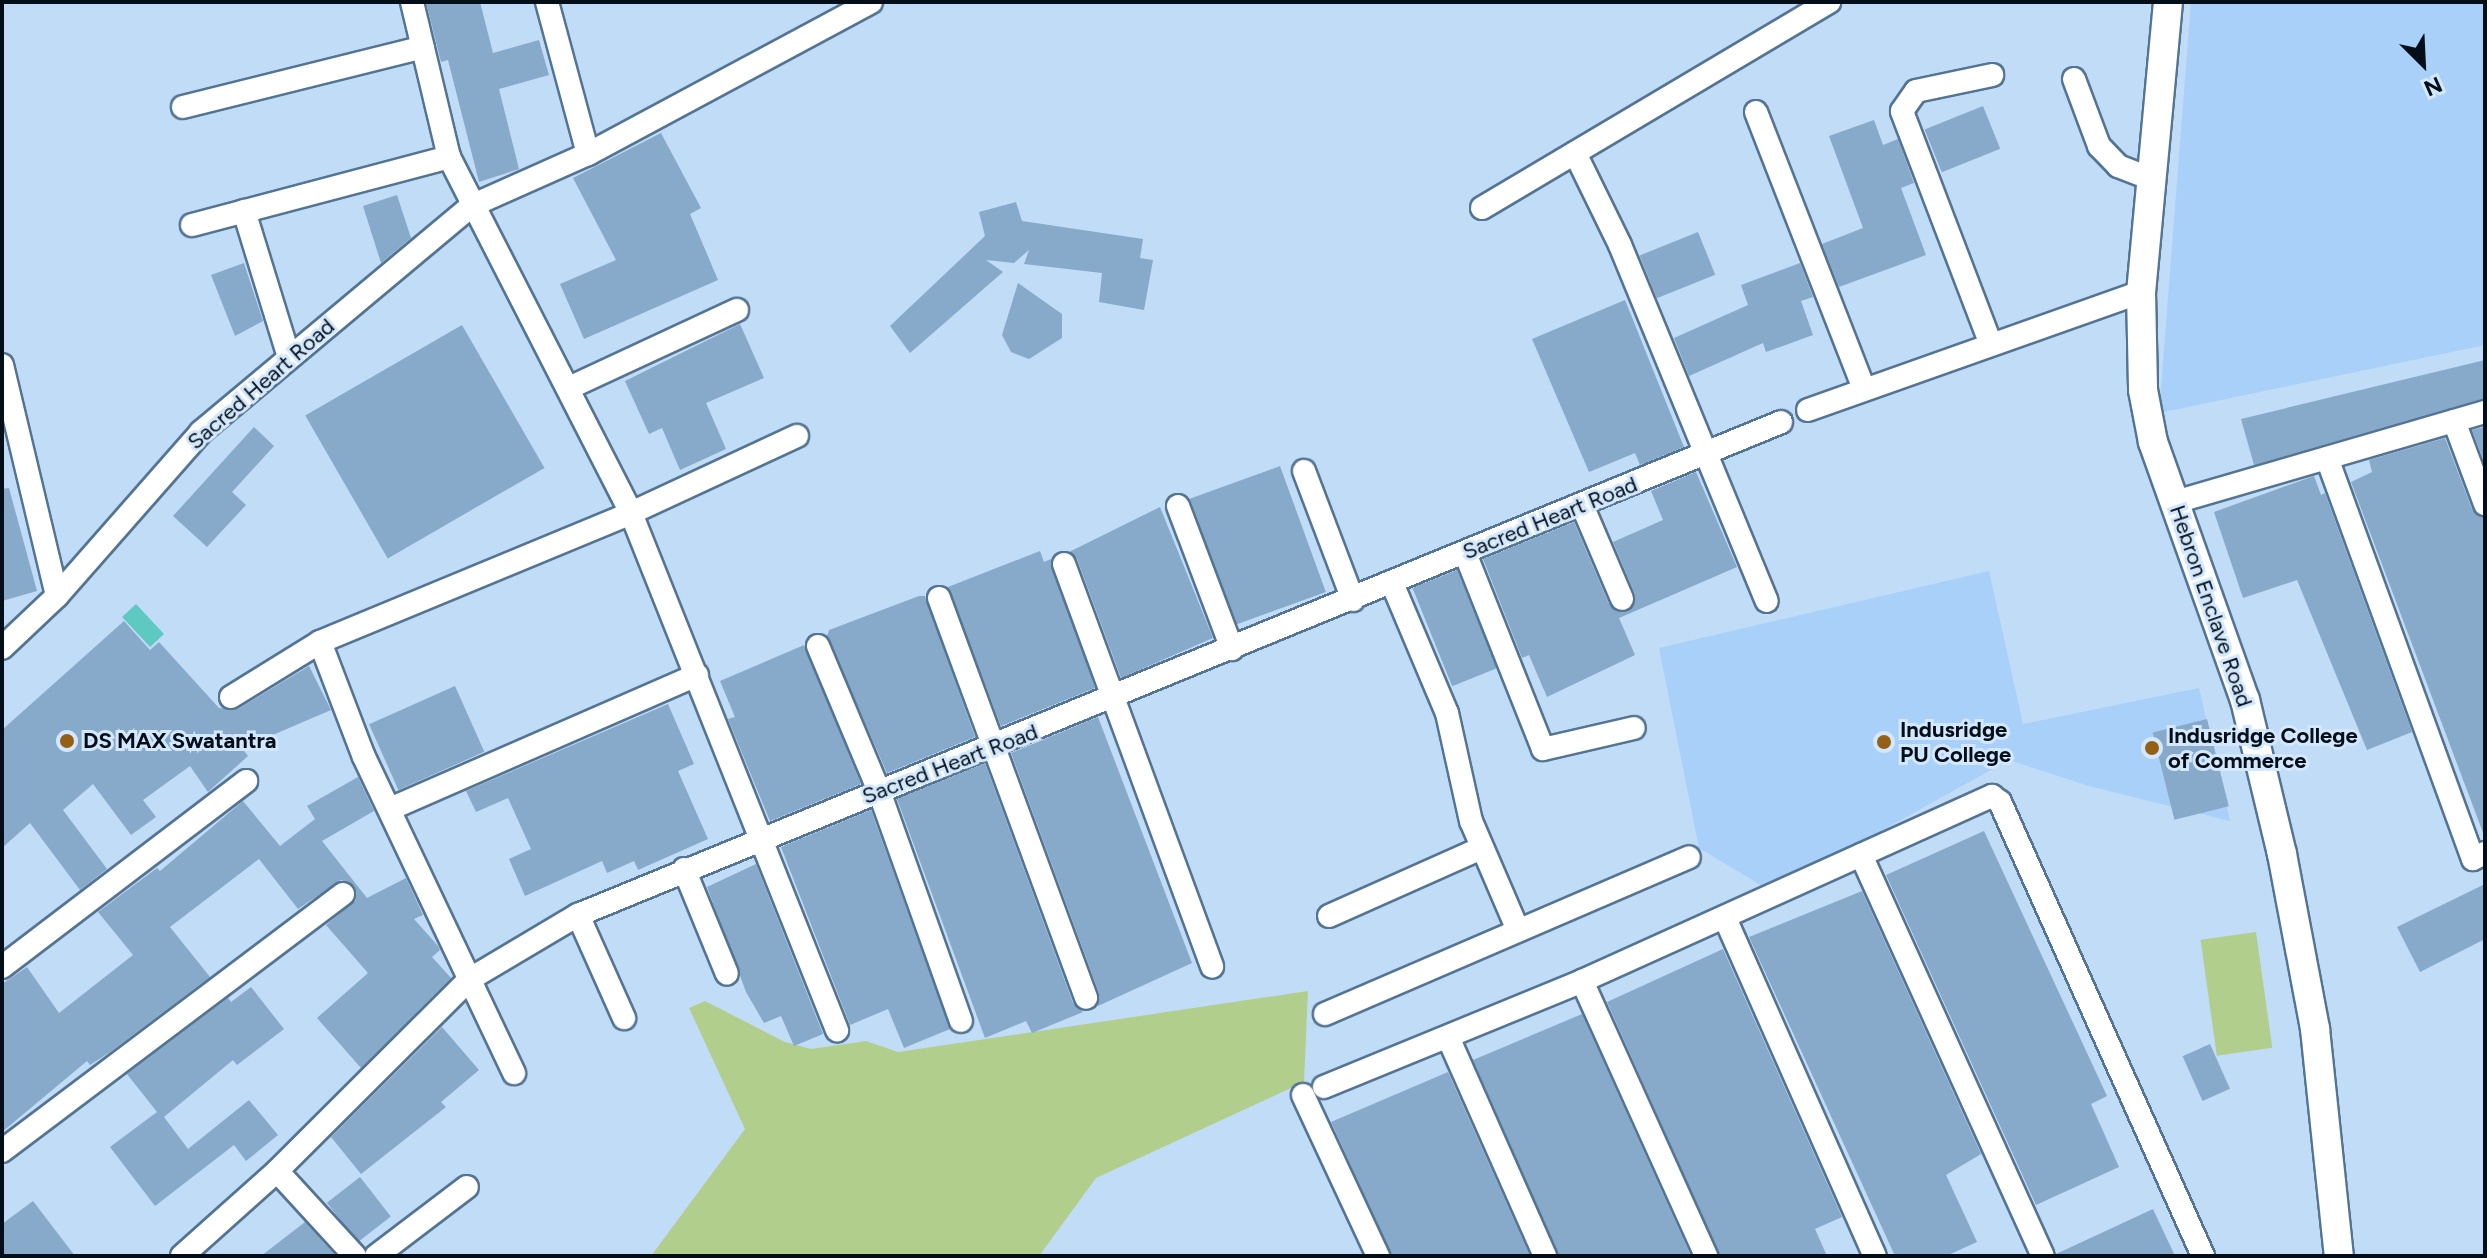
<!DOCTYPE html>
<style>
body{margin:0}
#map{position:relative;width:2487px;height:1258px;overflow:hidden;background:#c0dcf7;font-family:Figtree,sans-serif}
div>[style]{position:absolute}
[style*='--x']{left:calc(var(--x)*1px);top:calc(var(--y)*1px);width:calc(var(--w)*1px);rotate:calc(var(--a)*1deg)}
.built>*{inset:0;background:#a8d0f8}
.green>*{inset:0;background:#b1ce8d;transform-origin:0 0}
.water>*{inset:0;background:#5dc9c0;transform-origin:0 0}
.building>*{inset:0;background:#87a9ca;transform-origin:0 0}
.roads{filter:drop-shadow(2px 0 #547493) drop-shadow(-2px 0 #547493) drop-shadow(0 2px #547493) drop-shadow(0 -2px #547493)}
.minor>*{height:22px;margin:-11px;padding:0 11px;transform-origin:11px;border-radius:11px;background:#fff}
.tertiary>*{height:28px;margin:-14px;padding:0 14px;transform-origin:14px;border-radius:14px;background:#fff}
.dots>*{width:22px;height:22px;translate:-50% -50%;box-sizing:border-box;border:4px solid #d3e8fd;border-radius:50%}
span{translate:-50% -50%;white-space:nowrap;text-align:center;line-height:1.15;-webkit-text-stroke:6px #d3e8fd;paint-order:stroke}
.street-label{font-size:22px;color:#030e19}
.poi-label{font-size:22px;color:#030e19;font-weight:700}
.left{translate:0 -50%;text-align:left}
.frame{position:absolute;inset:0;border:4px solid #030e19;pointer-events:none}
.north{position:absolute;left:2383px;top:24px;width:80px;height:80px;-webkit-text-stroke:6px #d3e8fd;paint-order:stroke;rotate:156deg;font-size:22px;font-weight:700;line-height:32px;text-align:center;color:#030e19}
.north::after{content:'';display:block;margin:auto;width:28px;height:36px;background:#030e19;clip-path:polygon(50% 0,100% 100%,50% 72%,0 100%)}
</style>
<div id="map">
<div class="built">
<i style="clip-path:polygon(2191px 2px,2485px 2px,2485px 345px,2159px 413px)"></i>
<i style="clip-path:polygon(1989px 571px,2023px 724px,2199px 688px,2230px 821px,2089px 786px,2009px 760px,1843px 852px,1764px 887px,1699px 848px,1659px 648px)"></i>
</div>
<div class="green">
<i style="left:2256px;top:932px;width:117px;height:56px;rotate:82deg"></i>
<i style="clip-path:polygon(1308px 991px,1304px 1082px,1096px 1178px,1039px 1256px,651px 1256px,745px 1129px,689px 1008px,705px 1001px,785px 1042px,811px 1049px,866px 1041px,898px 1052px)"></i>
</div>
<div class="water">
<i style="left:136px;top:604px;width:41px;height:19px;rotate:47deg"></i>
</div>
<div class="building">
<i style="clip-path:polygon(426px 2px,480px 2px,493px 53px,539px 40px,549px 75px,499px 89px,519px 169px,479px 182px,448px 60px,441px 62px)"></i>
<i style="left:1983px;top:106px;width:46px;height:63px;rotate:68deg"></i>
<i style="clip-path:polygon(1874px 120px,1883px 145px,1898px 139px,1914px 183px,1901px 188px,1926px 255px,1839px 287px,1822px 244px,1863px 228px,1829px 136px)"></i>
<i style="clip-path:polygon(661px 133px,701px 208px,690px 214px,718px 280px,584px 339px,560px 284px,616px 260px,573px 178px)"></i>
<i style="clip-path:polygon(397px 195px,411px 238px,381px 263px,363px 206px)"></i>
<i style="clip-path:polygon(1016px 202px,1022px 221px,1143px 239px,1140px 258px,1153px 260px,1144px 310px,1099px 302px,1102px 273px,1024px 264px,1029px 250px,1014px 263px,986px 260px,1003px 272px,910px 353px,890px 326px,985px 236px,979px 212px)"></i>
<i style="left:1698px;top:232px;width:46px;height:63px;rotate:68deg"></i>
<i style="clip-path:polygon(244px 263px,263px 321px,235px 336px,211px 275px)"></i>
<i style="clip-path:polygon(1800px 263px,1813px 297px,1801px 301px,1813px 335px,1766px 352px,1763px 343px,1689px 376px,1674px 338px,1748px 305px,1741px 285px)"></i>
<i style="clip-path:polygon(1018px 283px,1062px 314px,1062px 338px,1029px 359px,1011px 352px,1002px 335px)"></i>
<i style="clip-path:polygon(1625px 300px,1684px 447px,1640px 465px,1635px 453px,1589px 472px,1532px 339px)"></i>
<i style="clip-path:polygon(740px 324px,764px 378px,706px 403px,726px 449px,680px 470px,662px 428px,649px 434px,625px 381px)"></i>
<i style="left:462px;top:325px;width:165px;height:181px;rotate:60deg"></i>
<i style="clip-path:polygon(2485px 360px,2485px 398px,2254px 465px,2241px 419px)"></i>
<i style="clip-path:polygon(254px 427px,274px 446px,232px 492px,246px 505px,207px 547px,173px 516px)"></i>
<i style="clip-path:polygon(2485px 427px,2485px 464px,2472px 430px)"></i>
<i style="clip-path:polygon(2445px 438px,2472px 509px,2485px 518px,2485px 838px,2351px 482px,2372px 472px,2369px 460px)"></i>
<i style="left:1280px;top:466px;width:134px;height:96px;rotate:70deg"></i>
<i style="clip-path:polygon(1696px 472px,1737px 567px,1619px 618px,1635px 655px,1547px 697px,1529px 655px,1522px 658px,1483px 559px,1574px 522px,1609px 604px,1627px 612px,1635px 594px,1613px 542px,1663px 520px,1651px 491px)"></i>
<i style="clip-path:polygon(2314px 476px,2321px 495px,2325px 493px,2412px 732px,2367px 750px,2297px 580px,2243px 598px,2214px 512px)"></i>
<i style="clip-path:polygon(9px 488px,37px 591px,2px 601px,2px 489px)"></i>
<i style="clip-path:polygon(1160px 507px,1213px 638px,1121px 678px,1077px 559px,1069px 552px)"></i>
<i style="clip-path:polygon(1040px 551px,1044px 562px,1051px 559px,1095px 688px,1001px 726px,948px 587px)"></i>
<i style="left:1457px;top:570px;width:106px;height:48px;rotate:68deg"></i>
<i style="clip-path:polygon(919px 596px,925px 596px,975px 737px,887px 773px,827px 636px,829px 630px)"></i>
<i style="clip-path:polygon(124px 621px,150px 650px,159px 642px,219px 708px,238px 709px,309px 666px,331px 710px,242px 748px,248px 756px,208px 792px,190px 766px,143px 800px,156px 817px,131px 835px,93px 784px,63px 810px,107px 869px,80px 890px,30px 823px,2px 848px,2px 730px)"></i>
<i style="clip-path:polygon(804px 645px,861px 784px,770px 821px,728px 719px,735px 717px,720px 681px)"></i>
<i style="left:455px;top:686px;width:72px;height:94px;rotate:66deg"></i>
<i style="clip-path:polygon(668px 704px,694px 764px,678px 771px,708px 839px,638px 870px,634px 861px,607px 873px,602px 861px,525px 896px,509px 859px,531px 849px,508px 798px,476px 812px,466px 791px)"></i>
<i style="clip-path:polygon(1098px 717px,1192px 963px,1098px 1006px,1099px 993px,1011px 753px)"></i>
<i style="left:2207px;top:719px;width:90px;height:56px;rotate:76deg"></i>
<i style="clip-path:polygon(985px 763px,1073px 1003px,1083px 1012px,1032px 1033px,1026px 1021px,985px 1038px,897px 799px)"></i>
<i style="clip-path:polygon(358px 777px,374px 811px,322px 841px,367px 898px,406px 878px,423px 915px,414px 919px,438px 946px,440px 950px,432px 957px,451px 978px,361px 1068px,317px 1018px,368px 973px,326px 925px,356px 900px,355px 886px,341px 880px,298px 909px,259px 859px,170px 927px,210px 977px,110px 1052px,90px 1065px,87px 1061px,2px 1132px,2px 984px,27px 967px,59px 1013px,133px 955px,98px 912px,157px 868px,160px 871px,243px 801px,280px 846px,315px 819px,307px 806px)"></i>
<i style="clip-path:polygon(871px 810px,950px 1029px,904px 1048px,888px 1009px,850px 1025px,781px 847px)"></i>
<i style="clip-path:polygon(1984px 831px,2107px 1096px,2091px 1104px,2119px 1167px,2036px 1205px,1886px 875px)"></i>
<i style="clip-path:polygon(756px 864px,823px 1034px,794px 1046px,781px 1016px,764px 1023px,746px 992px,707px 887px)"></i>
<i style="clip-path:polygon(2485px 884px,2485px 939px,2420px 972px,2397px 927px)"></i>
<i style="clip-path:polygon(1862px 891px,1981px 1154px,1946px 1175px,1977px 1242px,1946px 1256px,1895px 1256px,1749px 937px)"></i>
<i style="clip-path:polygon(1723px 949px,1842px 1217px,1815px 1229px,1827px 1256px,1720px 1256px,1607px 1002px)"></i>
<i style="clip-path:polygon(251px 987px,284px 1029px,237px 1065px,233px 1060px,164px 1117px,188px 1149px,249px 1100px,278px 1135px,246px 1161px,234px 1145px,155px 1206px,110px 1147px,157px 1112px,127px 1074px,228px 998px,231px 1002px)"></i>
<i style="clip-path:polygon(1582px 1014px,1691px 1256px,1559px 1256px,1473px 1060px)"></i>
<i style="clip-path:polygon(442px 1027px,479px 1070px,441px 1102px,446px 1107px,361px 1174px,331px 1137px)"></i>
<i style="left:2210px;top:1044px;width:49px;height:30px;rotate:66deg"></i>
<i style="clip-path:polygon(1448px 1072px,1530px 1256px,1392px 1256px,1331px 1122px)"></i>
<i style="left:360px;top:1177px;width:50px;height:42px;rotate:52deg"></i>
<i style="clip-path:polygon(33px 1201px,75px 1256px,2px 1256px,2px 1224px)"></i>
<i style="clip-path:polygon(2153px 1209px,2175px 1256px,2057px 1256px,2056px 1254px)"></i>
<i style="clip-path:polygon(305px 1222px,336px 1256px,261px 1256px)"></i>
</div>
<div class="roads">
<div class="minor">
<i style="--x:412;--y:2;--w:159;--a:76.6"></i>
<i style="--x:449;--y:157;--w:400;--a:62.9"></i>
<i style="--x:631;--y:513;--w:557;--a:68.28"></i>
<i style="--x:547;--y:2;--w:157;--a:74.9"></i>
<i style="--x:2074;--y:79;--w:72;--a:69.5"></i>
<i style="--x:2099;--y:146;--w:28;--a:46"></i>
<i style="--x:2118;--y:166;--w:36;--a:21"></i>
<i style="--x:183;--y:107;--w:247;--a:-14"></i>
<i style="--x:1756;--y:112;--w:295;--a:68.7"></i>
<i style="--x:1575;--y:153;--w:102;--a:63.9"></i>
<i style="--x:1620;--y:245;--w:385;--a:67.6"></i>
<i style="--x:1482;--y:208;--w:404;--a:-30.7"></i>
<i style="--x:244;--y:211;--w:153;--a:72.9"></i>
<i style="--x:192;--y:225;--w:266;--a:-14.8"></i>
<i style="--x:1990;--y:342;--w:247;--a:-110.9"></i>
<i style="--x:1902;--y:111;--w:24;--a:-55"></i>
<i style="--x:1916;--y:91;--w:78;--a:-11.9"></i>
<i style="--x:2;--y:365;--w:237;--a:76.6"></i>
<i style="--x:571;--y:387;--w:183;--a:-24.9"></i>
<i style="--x:1808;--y:410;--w:353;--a:-19.5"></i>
<i style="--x:2454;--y:421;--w:89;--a:69.5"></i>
<i style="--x:2327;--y:458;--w:427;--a:70"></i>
<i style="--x:2473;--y:859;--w:13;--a:-27"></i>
<i style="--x:1304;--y:471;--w:138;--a:69.2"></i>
<i style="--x:2175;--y:502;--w:323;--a:-16.2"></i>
<i style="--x:1582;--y:505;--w:102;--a:66.9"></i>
<i style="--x:1178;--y:506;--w:153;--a:69.3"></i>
<i style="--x:1465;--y:553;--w:211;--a:68.3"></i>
<i style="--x:1543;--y:749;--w:93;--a:-13"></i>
<i style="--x:1064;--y:564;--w:429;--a:69.8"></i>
<i style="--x:1392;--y:583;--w:141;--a:67.1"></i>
<i style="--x:1447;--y:713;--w:111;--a:77.5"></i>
<i style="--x:1471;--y:821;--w:119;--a:66.7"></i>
<i style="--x:939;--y:598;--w:426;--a:69.8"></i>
<i style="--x:320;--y:642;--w:123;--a:69.1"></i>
<i style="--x:364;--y:757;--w:350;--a:64.6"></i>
<i style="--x:818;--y:646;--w:157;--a:67.2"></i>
<i style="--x:879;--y:791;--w:244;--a:70.4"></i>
<i style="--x:2;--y:648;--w:76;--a:-43.4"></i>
<i style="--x:57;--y:596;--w:218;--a:-48.7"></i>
<i style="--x:201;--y:432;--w:352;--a:-39.9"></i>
<i style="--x:471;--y:206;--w:128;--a:-24"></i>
<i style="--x:588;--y:154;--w:321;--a:-28.2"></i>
<i style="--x:231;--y:697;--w:105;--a:-31.7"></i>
<i style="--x:320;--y:642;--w:337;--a:-22.5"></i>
<i style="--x:631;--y:513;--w:183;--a:-24.9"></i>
<i style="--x:390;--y:809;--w:335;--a:-23.6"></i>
<i style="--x:1861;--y:855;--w:440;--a:65.6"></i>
<i style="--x:684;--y:869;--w:113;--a:67.7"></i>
<i style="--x:578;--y:915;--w:113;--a:65.9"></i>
<i style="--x:1329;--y:916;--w:167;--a:-24"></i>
<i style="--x:1725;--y:918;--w:370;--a:66.1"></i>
<i style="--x:2;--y:967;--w:307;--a:-37.3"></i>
<i style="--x:1582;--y:981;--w:302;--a:65.7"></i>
<i style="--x:1325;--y:1014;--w:396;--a:-23.3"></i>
<i style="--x:1448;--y:1037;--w:240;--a:66.1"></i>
<i style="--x:1324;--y:1087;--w:279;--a:-22.3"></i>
<i style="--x:1582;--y:981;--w:450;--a:-24.3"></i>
<i style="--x:1992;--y:796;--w:10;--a:37"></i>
<i style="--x:2000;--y:802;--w:497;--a:65.9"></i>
<i style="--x:1303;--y:1095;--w:178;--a:65"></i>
<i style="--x:2;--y:1151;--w:427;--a:-37"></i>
<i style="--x:277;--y:1171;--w:115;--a:47.5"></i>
<i style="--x:182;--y:1256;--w:127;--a:-41.8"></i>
<i style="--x:277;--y:1171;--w:272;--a:-44.9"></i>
<i style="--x:470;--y:979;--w:126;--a:-30.7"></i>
<i style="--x:578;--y:915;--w:1300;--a:-22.28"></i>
<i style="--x:376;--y:1256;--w:114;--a:-37.2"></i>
</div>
<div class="tertiary">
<i style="--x:2168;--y:2;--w:291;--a:95.3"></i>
<i style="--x:2141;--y:292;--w:98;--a:88.8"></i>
<i style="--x:2143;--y:390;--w:53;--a:79.1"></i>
<i style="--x:2153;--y:442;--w:274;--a:70.4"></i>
<i style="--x:2245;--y:700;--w:158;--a:76.5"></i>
<i style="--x:2282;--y:854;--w:178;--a:79.3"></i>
<i style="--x:2315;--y:1029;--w:228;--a:84"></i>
</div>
</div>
<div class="dots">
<i style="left:67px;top:741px;background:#955f16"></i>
<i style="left:1884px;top:742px;background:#955f16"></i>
<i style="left:2152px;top:748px;background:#955f16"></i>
</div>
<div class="street-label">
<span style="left:261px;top:384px;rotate:-41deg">Sacred Heart Road</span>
<span style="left:1550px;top:518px;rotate:-22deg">Sacred Heart Road</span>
<span style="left:2211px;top:606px;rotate:71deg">Hebron Enclave Road</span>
<span style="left:950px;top:764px;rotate:-21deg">Sacred Heart Road</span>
</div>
<div class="poi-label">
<span class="left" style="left:1900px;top:742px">Indusridge<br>PU College</span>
<span class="left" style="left:2168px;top:748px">Indusridge College<br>of Commerce</span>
<span class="left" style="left:83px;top:741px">DS MAX Swatantra</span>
</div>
<div class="frame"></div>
<div class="north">N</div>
</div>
